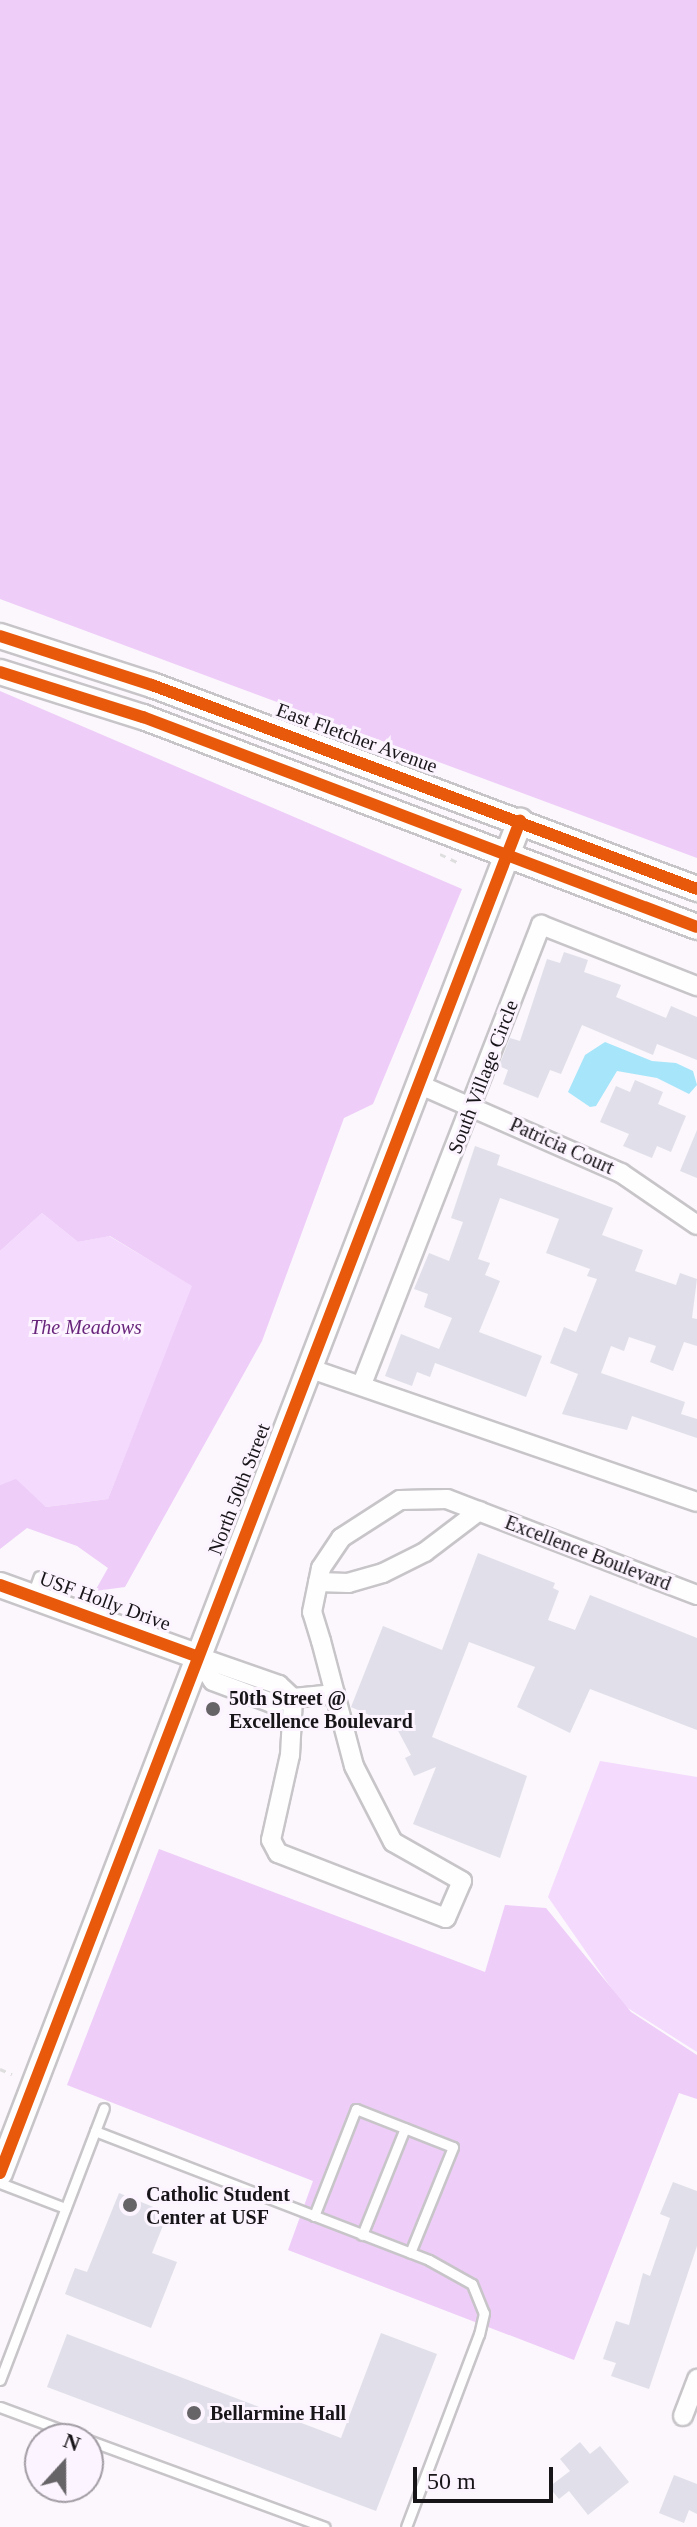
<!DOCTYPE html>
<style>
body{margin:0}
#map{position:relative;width:697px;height:2527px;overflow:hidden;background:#fbf7fc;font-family:"Times New Roman",serif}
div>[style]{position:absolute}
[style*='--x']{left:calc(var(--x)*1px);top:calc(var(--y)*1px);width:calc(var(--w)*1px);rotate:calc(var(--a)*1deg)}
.green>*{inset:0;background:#f4dafd}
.forest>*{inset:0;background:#eecdf8}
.water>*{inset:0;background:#a7e6fa}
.building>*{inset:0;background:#e1e0ea}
.path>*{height:3px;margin-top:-1.5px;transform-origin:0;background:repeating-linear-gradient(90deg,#dfdedf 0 6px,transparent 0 12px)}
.roads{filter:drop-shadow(2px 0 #c8c5c9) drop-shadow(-2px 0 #c8c5c9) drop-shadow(0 2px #c8c5c9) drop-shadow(0 -2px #c8c5c9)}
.lane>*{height:9px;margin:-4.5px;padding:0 4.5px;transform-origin:4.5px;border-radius:4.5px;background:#fefeff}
.street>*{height:18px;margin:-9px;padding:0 9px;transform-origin:9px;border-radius:9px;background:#fefeff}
.secondary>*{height:24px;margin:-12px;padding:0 12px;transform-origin:12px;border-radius:12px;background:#fefeff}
.cycleway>*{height:12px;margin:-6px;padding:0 6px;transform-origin:6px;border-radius:6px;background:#e8590c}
.dots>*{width:22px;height:22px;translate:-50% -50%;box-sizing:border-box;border:4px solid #fcf4ff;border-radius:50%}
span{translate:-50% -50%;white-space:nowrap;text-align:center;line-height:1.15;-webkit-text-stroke:6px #fcf4ff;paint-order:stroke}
.street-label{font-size:20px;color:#181519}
.park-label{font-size:20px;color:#69257b;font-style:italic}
.poi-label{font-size:20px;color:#181519;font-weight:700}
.left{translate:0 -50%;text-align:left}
.north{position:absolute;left:24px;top:2423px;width:80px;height:80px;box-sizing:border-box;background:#fcf4ff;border:2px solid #a19ba3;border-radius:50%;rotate:21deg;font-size:22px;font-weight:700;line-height:32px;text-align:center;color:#181519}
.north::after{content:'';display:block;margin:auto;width:28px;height:36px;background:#676468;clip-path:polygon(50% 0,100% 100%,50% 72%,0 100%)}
.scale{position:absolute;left:413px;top:2467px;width:140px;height:36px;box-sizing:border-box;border:4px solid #181519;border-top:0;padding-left:10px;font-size:24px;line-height:28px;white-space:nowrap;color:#181519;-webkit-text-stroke:6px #fcf4ff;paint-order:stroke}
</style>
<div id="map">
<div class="green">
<i style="clip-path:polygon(42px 1213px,78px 1242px,109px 1236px,193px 1286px,108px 1499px,46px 1507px,16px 1480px,0 1485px,0 1251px)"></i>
<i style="clip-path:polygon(600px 1761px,697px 1777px,697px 2052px,623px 2005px,548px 1897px)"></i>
</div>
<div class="forest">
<i style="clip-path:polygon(0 0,697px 0,697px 858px,0 599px)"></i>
<i style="clip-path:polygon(0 691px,462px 889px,373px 1104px,344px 1118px,262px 1341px,125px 1587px,95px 1591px,108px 1568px,77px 1546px,27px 1528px,0 1549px,0 1485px,16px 1479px,46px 1507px,108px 1499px,192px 1286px,110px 1236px,78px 1242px,42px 1213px,0 1251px)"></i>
<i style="clip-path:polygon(159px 1849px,485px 1972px,505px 1905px,546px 1908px,631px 2012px,697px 2055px,697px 2099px,679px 2093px,574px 2360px,288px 2250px,313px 2181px,67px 2085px)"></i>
</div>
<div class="water">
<i style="clip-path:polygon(605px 1042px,652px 1061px,676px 1063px,693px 1071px,697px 1085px,689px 1094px,657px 1078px,617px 1071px,596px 1106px,590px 1107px,568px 1092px,585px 1055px)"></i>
</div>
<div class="building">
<i style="clip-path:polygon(564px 952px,588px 960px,584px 972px,621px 985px,616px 997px,666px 1018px,671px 1006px,697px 1017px,697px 1060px,657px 1044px,653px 1055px,582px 1025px,561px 1074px,550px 1070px,538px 1098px,503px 1084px,508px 1070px,499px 1066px,510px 1038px,520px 1041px,547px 959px,560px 963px)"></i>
<i style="clip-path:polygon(635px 1080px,663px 1092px,658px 1104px,686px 1116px,671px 1152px,657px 1146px,652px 1158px,623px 1146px,629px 1134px,600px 1122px,616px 1086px,630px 1092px)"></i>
<i style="clip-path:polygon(697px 1130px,697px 1178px,680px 1171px)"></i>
<i style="clip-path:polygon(475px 1146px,500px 1155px,497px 1165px,613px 1208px,602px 1235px,643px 1250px,635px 1271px,676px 1285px,680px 1273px,697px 1279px,692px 1318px,697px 1319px,697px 1346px,684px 1342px,673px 1371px,650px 1362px,656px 1346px,629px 1337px,624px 1351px,611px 1346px,601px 1373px,685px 1402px,681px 1414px,697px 1419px,697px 1438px,632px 1416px,627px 1430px,562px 1414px,578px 1374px,550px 1363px,564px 1327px,576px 1332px,597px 1279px,587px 1276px,590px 1269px,546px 1253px,559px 1219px,500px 1198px,478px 1259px,490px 1263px,485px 1275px,500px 1281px,479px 1332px,542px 1356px,526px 1397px,435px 1363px,430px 1377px,417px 1372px,412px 1386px,385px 1376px,401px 1334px,439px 1349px,452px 1318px,424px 1307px,428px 1294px,414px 1289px,429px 1253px,449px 1261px,463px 1222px,451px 1218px)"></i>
<i style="clip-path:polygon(478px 1553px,555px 1583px,553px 1588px,559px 1591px,548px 1620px,575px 1630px,590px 1595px,697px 1638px,697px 1730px,590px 1689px,570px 1733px,517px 1707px,535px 1667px,469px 1642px,432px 1737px,527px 1776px,500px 1858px,413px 1824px,436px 1767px,414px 1776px,405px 1758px,411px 1755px,396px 1727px,351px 1707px,383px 1626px,442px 1650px)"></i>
<i style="clip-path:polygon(673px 2182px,697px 2191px,697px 2246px,649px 2389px,611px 2376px,616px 2363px,603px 2359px,616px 2321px,629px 2325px,643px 2273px,650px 2276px,670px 2218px,660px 2214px)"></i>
<i style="clip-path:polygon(119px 2193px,168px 2213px,152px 2253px,177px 2262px,151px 2328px,65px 2294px,75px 2268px,87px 2272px)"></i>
<i style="clip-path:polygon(381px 2333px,437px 2354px,376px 2511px,47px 2387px,67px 2334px,341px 2438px)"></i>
<i style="clip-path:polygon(580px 2442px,590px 2454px,600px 2446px,629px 2482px,588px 2515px,569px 2491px,559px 2499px,549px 2487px,570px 2471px,560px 2459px)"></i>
<i style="clip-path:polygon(674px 2475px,697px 2484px,697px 2514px,689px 2510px,684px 2523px,659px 2513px)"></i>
</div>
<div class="path">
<i style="--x:440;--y:854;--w:19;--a:25"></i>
<i style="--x:0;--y:2069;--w:13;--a:23"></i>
</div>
<div class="roads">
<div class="lane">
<i style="--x:32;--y:1595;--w:20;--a:-70"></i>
<i style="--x:95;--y:2131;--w:358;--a:21.1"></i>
<i style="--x:429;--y:2260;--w:49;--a:29.2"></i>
<i style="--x:472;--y:2284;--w:31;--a:68"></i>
<i style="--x:484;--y:2313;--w:22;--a:103"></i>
<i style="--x:479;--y:2334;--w:206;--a:110.7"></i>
<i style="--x:0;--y:2183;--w:70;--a:21"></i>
<i style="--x:314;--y:2216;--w:115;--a:-68.6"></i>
<i style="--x:356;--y:2109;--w:104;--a:21.4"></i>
<i style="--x:453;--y:2147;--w:114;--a:112.1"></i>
<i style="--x:362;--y:2235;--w:115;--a:-68.1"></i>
<i style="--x:0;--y:2380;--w:291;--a:-69.1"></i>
<i style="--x:0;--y:2407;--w:92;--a:20.4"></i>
<i style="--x:88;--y:2440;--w:252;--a:20.2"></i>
</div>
<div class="street">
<i style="--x:418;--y:1084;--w:222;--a:23.7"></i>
<i style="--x:621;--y:1173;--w:92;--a:34.4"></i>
<i style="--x:308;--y:1368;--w:411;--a:19"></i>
<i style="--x:362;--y:1384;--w:493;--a:-68.7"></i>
<i style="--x:541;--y:925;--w:168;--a:21.4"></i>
<i style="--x:318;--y:1582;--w:30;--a:2"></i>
<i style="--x:348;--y:1583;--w:36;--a:-16"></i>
<i style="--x:383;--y:1573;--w:47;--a:-26.6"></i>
<i style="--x:425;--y:1552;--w:68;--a:-37.2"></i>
<i style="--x:196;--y:1656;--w:88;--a:19.3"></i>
<i style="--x:279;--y:1685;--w:19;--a:43"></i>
<i style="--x:293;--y:1698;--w:22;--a:167"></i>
<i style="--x:272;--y:1703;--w:63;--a:-159.6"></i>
<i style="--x:213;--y:1681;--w:30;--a:-124"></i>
<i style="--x:335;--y:1694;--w:42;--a:174.6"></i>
<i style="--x:293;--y:1698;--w:57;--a:93"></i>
<i style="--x:290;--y:1755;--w:87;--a:102.6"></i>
<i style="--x:271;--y:1840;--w:15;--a:62"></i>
<i style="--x:278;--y:1853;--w:180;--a:21.2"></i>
<i style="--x:446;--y:1918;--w:40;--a:-66.6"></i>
<i style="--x:462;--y:1881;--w:79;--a:-150.5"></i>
<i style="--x:393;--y:1842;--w:85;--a:-117.2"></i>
<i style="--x:354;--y:1766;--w:74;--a:-104.8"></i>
<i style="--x:335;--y:1694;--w:55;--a:-104.8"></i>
<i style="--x:321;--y:1641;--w:30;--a:-107"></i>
<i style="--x:312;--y:1612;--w:45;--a:-78.4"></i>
<i style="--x:321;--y:1568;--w:36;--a:-56"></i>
<i style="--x:341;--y:1538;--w:70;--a:-32.8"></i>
<i style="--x:400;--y:1500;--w:47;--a:-1.2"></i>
<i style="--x:447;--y:1499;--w:268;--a:21"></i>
<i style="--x:683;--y:2416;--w:40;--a:-69"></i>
</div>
<div class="secondary">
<i style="--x:0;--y:636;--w:160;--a:17.9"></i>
<i style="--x:152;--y:685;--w:582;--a:20.52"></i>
<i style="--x:0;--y:672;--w:150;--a:17.5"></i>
<i style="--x:143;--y:717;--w:592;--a:20.76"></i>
<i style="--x:0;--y:1585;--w:208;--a:19.9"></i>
<i style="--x:0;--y:2173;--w:1449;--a:-68.96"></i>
</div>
</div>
<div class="cycleway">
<i style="--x:0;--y:636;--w:160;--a:17.9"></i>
<i style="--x:152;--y:685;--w:582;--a:20.52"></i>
<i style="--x:0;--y:672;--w:150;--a:17.5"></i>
<i style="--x:143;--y:717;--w:592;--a:20.76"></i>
<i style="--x:0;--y:1585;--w:208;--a:19.9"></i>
<i style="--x:0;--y:2173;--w:1449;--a:-68.96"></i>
</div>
<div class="dots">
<i style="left:213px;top:1709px;background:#676468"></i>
<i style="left:130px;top:2205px;background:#676468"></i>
<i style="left:194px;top:2413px;background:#676468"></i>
</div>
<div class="street-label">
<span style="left:357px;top:738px;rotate:20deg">East Fletcher Avenue</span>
<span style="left:483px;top:1077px;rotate:-69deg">South Village Circle</span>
<span style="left:562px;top:1146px;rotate:24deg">Patricia Court</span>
<span style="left:239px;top:1489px;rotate:-69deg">North 50th Street</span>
<span style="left:588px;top:1553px;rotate:21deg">Excellence Boulevard</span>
<span style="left:105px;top:1601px;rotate:20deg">USF Holly Drive</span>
</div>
<div class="park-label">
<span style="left:86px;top:1327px">The Meadows</span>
</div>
<div class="poi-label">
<span class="left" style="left:229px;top:1710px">50th Street @<br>Excellence Boulevard</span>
<span class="left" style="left:146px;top:2206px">Catholic Student<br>Center at USF</span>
<span class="left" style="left:210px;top:2413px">Bellarmine Hall</span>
</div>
<div class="north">N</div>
<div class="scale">50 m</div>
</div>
